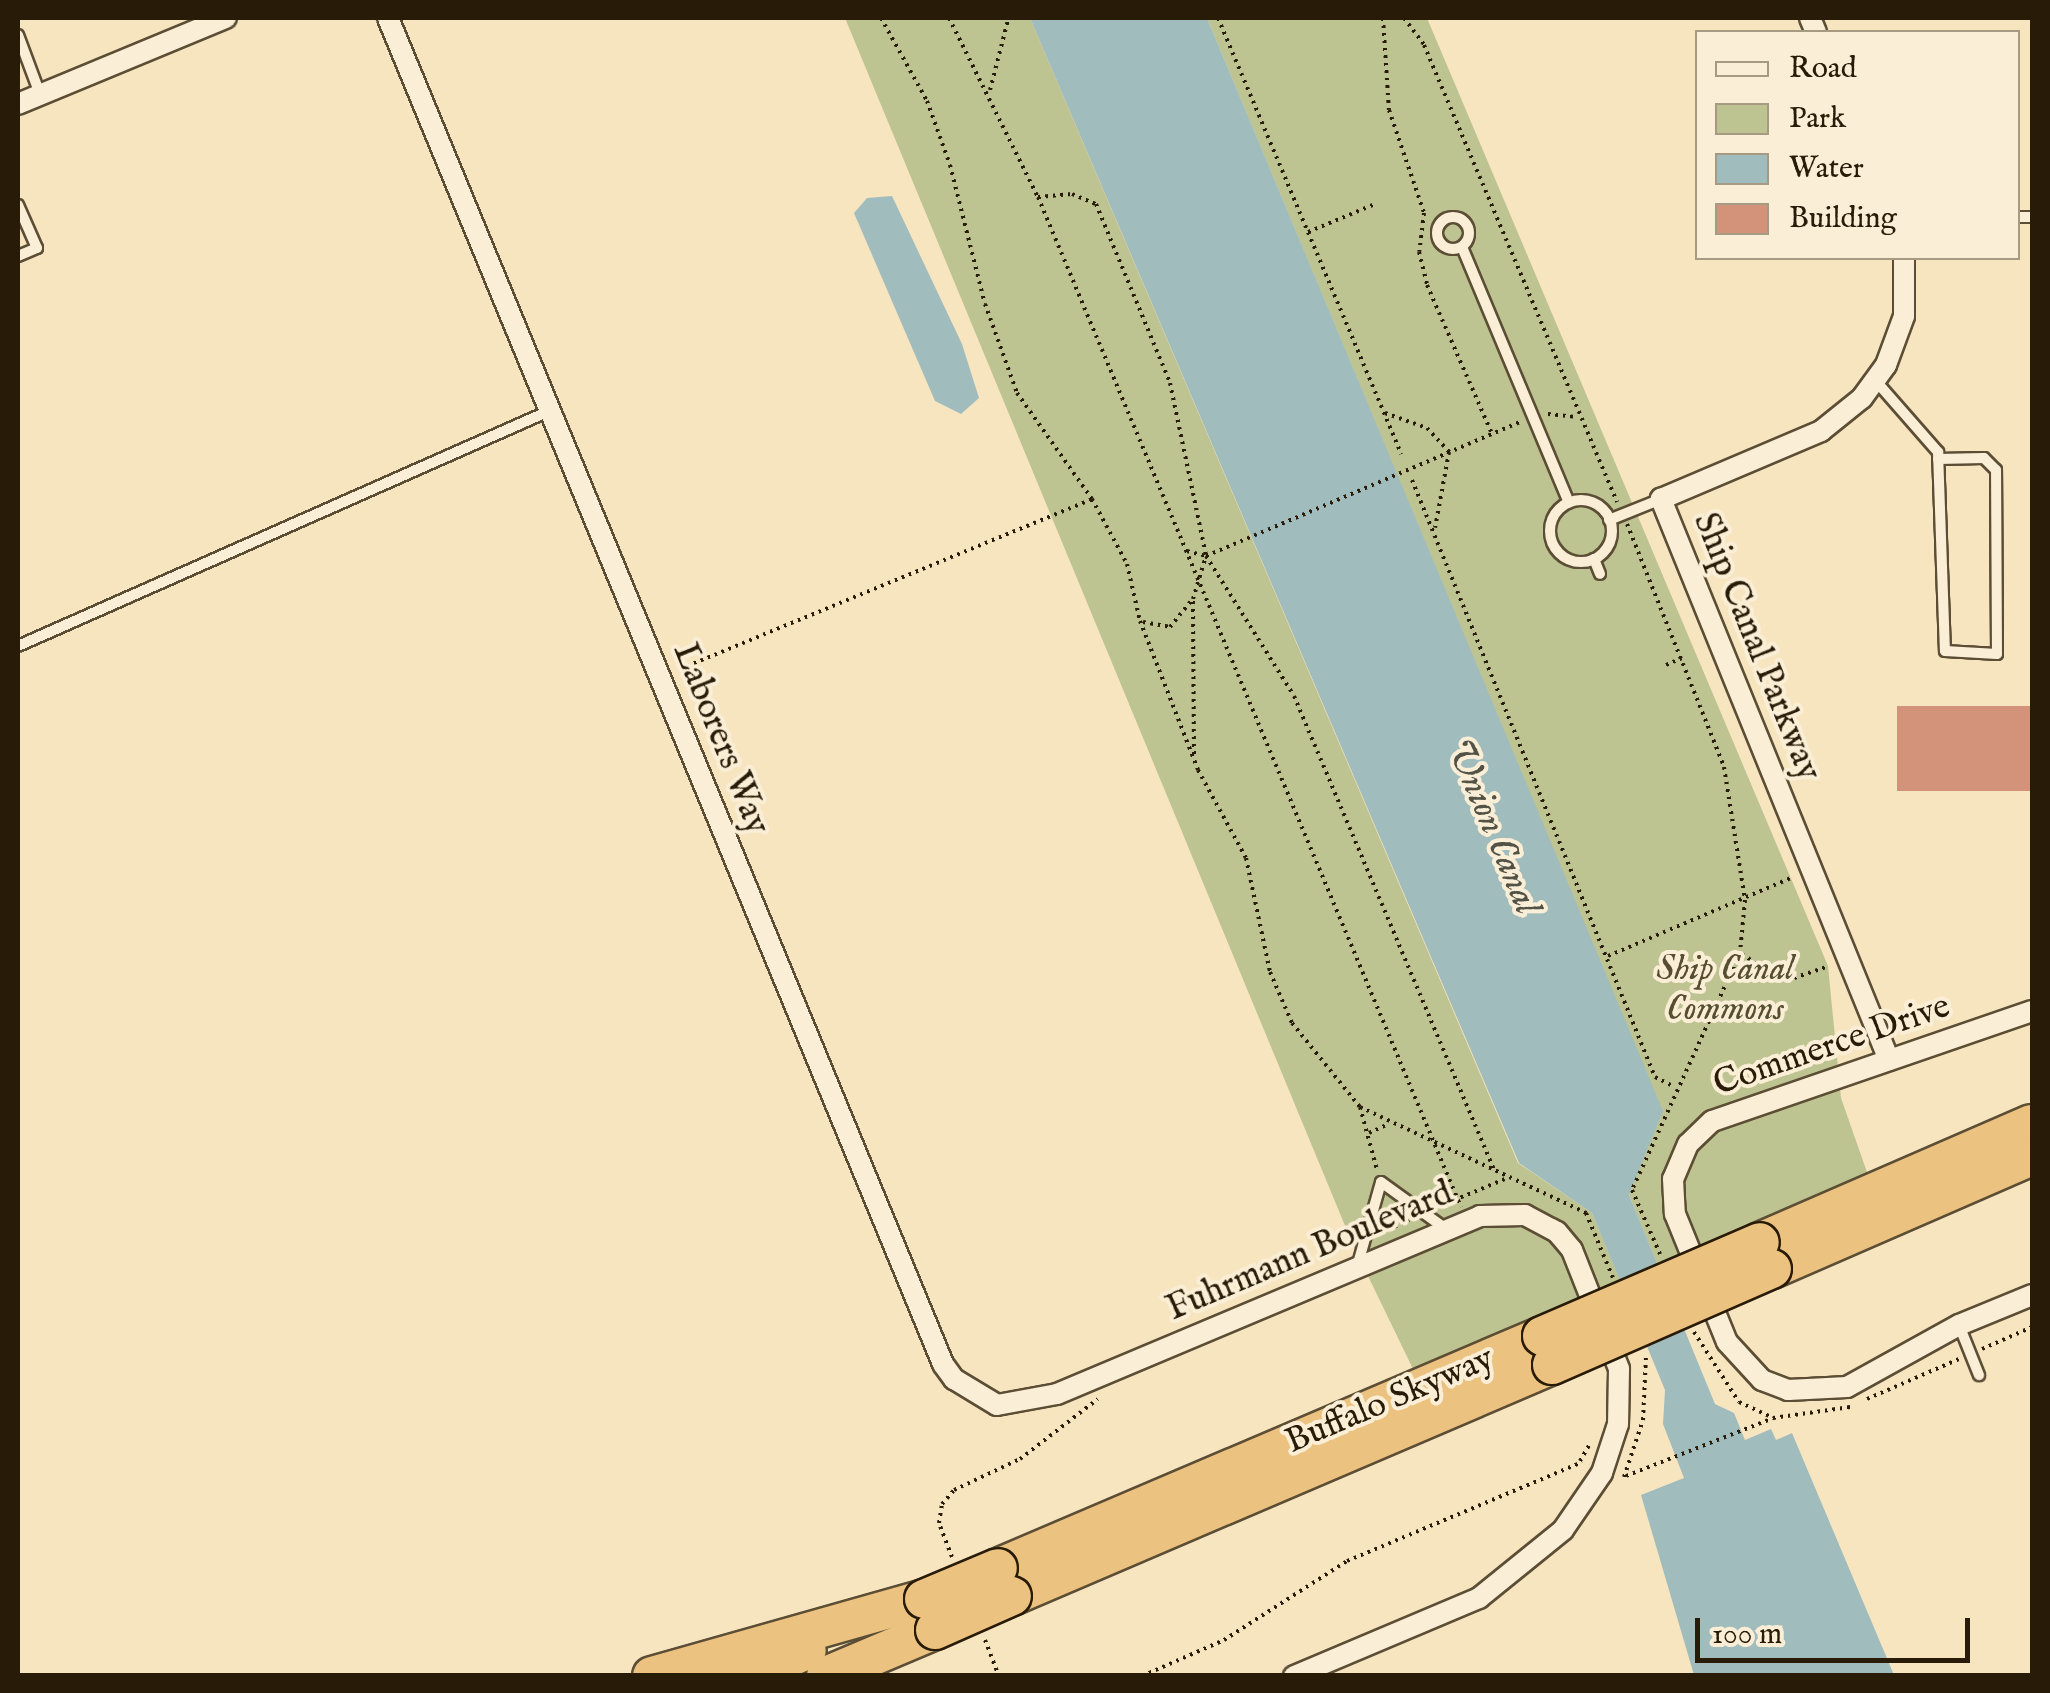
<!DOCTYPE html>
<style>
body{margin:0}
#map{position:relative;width:2050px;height:1693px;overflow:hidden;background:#f7e5c0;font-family:"IM FELL English",serif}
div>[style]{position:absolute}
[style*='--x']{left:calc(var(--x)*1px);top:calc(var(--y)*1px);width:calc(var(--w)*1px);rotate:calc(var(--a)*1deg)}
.green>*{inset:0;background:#bec491}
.water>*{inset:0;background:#a1bcbc}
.building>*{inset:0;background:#d3927a;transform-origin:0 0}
.path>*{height:4px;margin-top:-2px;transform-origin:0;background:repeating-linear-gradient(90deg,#281b07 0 2.5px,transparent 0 7.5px)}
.roads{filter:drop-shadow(2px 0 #5c4e35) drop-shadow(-2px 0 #5c4e35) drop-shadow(0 2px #5c4e35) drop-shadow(0 -2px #5c4e35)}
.service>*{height:10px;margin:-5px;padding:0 5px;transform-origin:5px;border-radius:5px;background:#faeed6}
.service>.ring{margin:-5px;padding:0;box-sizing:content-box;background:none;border:10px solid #faeed6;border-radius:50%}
.minor>*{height:20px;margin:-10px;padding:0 10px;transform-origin:10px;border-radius:10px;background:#faeed6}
.motorway>*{height:38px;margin:-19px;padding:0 19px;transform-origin:19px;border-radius:19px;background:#ecc280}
.bridges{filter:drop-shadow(2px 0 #281b07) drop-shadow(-2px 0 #281b07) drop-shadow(0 2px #281b07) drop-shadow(0 -2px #281b07)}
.motorway-bridge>*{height:38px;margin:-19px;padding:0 19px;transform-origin:19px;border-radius:19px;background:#ecc280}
span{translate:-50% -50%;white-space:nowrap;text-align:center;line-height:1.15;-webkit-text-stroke:8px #faeed6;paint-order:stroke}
.street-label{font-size:35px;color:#281b07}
.park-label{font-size:35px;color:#554e30;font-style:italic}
.water-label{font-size:38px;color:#525346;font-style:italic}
.frame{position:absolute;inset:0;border:20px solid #281b07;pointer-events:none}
.legend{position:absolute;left:1695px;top:30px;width:325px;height:230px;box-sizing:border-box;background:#faeed6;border:2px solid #a69a83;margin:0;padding:12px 18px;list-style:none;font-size:30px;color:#281b07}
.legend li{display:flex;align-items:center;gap:20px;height:50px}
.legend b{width:50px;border:2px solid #a69a83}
.scale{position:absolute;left:1695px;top:1618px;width:275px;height:45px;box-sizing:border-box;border:5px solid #281b07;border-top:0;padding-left:12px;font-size:30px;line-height:35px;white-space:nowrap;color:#281b07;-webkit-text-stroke:8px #faeed6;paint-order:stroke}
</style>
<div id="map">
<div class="green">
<i style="clip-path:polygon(845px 18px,1030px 18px,1518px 1163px,1592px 1213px,1620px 1280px,1413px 1369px,1353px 1245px)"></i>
<i style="clip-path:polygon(1207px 18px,1427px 18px,1828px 966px,1841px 1098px,1868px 1175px,1658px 1266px,1629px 1195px,1662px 1111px)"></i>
</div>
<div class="water">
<i style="clip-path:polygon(1030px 18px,1207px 18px,1663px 1111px,1629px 1195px,1715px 1404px,1734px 1413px,1745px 1440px,1771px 1429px,1776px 1440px,1792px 1433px,1894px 1675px,1694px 1675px,1641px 1495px,1684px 1478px,1663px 1424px,1665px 1390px,1592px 1213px,1519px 1163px)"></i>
<i style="clip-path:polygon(892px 196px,962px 344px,979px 398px,961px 414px,935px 401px,854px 213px,867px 198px)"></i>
</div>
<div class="building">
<i style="left:2032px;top:706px;width:85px;height:135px;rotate:90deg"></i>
</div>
<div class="path">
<i style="--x:881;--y:18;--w:95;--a:61"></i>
<i style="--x:927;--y:101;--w:68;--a:70.2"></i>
<i style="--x:950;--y:165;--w:143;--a:75.9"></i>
<i style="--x:985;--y:304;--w:95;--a:70.2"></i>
<i style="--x:1017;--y:393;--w:130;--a:54.7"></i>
<i style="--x:1092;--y:499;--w:74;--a:61.7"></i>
<i style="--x:1127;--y:564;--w:58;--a:77.2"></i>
<i style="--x:1140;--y:621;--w:160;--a:68.7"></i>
<i style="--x:1198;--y:770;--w:100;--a:61.4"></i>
<i style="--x:1246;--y:858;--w:116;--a:78.1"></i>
<i style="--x:1270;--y:972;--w:56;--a:66.7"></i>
<i style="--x:1292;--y:1023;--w:108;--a:51"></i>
<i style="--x:1360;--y:1107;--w:250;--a:25.1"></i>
<i style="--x:1586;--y:1213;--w:70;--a:67.4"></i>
<i style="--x:949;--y:18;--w:200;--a:63.6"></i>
<i style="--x:1038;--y:197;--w:1095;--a:67.28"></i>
<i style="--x:1218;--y:18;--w:473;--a:67.2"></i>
<i style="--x:1383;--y:18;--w:92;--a:86.3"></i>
<i style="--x:1389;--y:110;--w:109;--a:71.2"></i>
<i style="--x:1424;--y:213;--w:39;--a:97"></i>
<i style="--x:1419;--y:252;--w:34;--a:76"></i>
<i style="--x:1427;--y:285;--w:163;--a:66.4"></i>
<i style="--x:1404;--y:18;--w:34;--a:53"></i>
<i style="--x:1424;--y:45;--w:496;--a:67.1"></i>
<i style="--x:990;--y:90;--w:72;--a:-75.6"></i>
<i style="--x:1038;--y:197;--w:34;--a:-5"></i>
<i style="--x:1072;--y:194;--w:26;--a:23"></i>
<i style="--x:1096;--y:204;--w:194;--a:67.5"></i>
<i style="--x:1170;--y:383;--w:177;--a:78.2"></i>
<i style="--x:1206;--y:556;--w:165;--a:57.8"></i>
<i style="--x:1294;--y:696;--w:517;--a:67.11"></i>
<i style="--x:1308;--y:232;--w:73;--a:-22.7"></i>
<i style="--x:1385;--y:413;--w:45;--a:19.7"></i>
<i style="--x:1427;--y:428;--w:33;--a:47"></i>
<i style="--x:1449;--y:452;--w:77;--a:100.4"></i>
<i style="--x:1548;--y:414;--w:30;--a:6"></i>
<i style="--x:1412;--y:480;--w:645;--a:67.85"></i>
<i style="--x:1655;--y:1077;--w:20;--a:27"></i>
<i style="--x:1703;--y:517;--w:6;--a:18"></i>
<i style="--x:1627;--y:524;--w:262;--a:68.2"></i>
<i style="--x:1724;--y:767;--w:135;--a:81"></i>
<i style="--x:1745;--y:900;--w:53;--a:95.4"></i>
<i style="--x:1740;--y:953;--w:260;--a:114.5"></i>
<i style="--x:1632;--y:1190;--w:70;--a:66.4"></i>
<i style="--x:1187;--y:551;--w:20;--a:15"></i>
<i style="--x:1206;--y:556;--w:341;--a:-23.1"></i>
<i style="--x:1143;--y:622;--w:27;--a:10"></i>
<i style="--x:1170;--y:627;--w:36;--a:-51"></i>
<i style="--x:1666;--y:665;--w:17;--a:-24"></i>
<i style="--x:680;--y:669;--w:446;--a:-22.4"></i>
<i style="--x:1194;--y:754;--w:155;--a:-90.4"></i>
<i style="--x:1193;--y:599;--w:45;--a:-73.2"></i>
<i style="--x:1742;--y:954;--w:37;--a:35"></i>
<i style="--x:1772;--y:975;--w:22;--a:8"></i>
<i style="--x:1794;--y:978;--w:36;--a:-19"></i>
<i style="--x:1608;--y:956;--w:199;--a:-23.1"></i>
<i style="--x:1360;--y:1107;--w:65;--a:74.9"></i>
<i style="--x:1369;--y:1133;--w:19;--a:-25"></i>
<i style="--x:1440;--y:1206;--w:70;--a:-22.6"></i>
<i style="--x:1381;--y:1233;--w:31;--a:-25"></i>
<i style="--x:1694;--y:1332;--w:83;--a:57.3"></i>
<i style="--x:1739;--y:1402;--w:38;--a:25"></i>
<i style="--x:1982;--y:1349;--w:55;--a:-23.7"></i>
<i style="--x:1867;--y:1399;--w:100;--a:-23.5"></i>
<i style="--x:1580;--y:1461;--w:20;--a:-60"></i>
<i style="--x:1626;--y:1476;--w:158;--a:-21.5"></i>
<i style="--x:1773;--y:1418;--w:78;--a:-8.1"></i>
<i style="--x:1624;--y:1477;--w:60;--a:-71.6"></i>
<i style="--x:1643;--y:1420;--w:64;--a:-87.3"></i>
<i style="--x:952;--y:1557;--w:36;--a:-111"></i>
<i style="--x:939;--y:1523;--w:19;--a:-81"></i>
<i style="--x:942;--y:1504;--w:18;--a:-49"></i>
<i style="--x:954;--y:1490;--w:73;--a:-25.2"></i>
<i style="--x:1020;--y:1459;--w:98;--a:-37.6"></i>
<i style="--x:985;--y:1640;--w:39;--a:69"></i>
<i style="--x:1142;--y:1676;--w:90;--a:-23.7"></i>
<i style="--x:1224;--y:1640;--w:146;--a:-32.7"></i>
<i style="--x:1347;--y:1561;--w:255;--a:-22.8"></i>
</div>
<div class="roads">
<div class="service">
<i style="--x:18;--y:35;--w:63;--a:69.6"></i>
<i style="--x:18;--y:205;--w:47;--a:66.2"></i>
<i style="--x:37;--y:248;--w:21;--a:157"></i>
<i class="ring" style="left:1437px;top:217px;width:22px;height:22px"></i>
<i style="--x:2018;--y:217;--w:14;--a:0"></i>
<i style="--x:1462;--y:247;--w:277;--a:67.3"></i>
<i style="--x:1875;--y:380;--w:96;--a:48.8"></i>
<i style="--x:1938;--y:452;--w:199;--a:88"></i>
<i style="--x:1945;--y:651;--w:52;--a:3.3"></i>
<i style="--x:1997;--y:654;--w:184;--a:-90.3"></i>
<i style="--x:1996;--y:470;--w:17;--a:-135"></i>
<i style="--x:1984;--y:458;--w:46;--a:178.8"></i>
<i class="ring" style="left:1550px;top:500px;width:52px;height:52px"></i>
<i style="--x:1609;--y:520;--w:56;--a:-22"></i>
<i style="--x:1594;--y:559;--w:16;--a:68"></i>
<i style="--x:18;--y:646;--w:581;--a:-23.87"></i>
<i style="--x:1357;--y:1267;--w:88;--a:-74.2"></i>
<i style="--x:1381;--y:1182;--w:80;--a:35.9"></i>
<i style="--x:1959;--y:1325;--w:54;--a:68.2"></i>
</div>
<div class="minor">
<i style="--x:388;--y:18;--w:1456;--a:67.59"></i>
<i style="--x:943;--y:1364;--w:19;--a:54"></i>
<i style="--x:954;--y:1379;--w:50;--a:31.2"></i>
<i style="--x:997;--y:1405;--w:61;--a:-10.4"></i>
<i style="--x:1057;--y:1394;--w:459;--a:-22.8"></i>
<i style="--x:1480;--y:1216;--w:45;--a:-1.3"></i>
<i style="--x:1525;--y:1215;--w:36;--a:28"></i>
<i style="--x:1557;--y:1232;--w:23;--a:50"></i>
<i style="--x:1572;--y:1250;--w:128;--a:68.4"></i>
<i style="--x:1619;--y:1369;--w:55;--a:91"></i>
<i style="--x:1618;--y:1424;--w:52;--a:108.1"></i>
<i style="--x:1602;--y:1473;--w:69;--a:124.4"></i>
<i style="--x:1563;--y:1530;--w:108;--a:141"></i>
<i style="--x:1479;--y:1598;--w:201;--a:157.1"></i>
<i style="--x:1810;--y:18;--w:15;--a:67"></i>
<i style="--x:18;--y:104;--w:225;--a:-22.5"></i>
<i style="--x:2032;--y:1011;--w:338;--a:161"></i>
<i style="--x:1712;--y:1121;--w:33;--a:136"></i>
<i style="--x:1688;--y:1144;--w:38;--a:113"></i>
<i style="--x:1673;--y:1179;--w:35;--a:87"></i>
<i style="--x:1675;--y:1214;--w:138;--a:67.9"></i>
<i style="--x:1727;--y:1342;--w:52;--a:47.4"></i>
<i style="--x:1762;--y:1380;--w:28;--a:21"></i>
<i style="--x:1788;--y:1390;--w:59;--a:-2.9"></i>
<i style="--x:1847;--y:1387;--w:128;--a:-29"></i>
<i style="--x:1959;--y:1325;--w:79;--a:-22.3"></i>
<i style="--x:1889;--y:1060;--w:606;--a:-112.12"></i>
<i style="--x:1661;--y:499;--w:174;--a:-23"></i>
<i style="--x:1821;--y:431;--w:53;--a:-38.8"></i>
<i style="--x:1862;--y:398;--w:41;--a:-54"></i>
<i style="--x:1886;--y:365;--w:52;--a:-69.8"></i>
<i style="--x:1904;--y:316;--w:58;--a:-90"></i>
</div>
<div class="motorway">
<i style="--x:1760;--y:1242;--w:296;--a:-23.5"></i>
<i style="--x:1772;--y:1269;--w:283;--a:-23.5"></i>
<i style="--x:998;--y:1568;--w:591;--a:-23.1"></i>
<i style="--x:1012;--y:1596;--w:587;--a:-23.16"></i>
<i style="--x:652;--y:1676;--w:283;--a:-15.8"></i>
<i style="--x:747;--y:1676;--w:65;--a:-23.4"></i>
<i style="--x:826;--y:1676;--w:118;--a:-22.9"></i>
</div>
</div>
<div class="bridges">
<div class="motorway-bridge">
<i style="--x:1542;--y:1336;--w:237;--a:-23.3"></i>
<i style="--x:1552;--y:1365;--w:240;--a:-23.6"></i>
<i style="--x:924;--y:1599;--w:80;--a:-22.7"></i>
<i style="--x:935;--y:1630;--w:84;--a:-23.8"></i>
</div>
</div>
<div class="street-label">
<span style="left:1756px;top:647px;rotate:68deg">Ship Canal Parkway</span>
<span style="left:720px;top:739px;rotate:68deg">Laborers Way</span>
<span style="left:1832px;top:1046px;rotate:-19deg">Commerce Drive</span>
<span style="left:1310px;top:1252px;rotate:-23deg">Fuhrmann Boulevard</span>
<span style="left:1390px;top:1401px;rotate:-23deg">Buffalo Skyway</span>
</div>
<div class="park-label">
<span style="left:1725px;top:990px">Ship Canal<br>Commons</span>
</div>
<div class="water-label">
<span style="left:1491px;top:827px;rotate:67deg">Union Canal</span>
</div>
<div class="frame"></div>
<ul class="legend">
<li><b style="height:12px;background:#faeed6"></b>Road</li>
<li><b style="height:28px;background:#bec491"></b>Park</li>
<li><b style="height:28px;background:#a1bcbc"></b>Water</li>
<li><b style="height:28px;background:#d3927a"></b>Building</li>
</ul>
<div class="scale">100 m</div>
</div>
